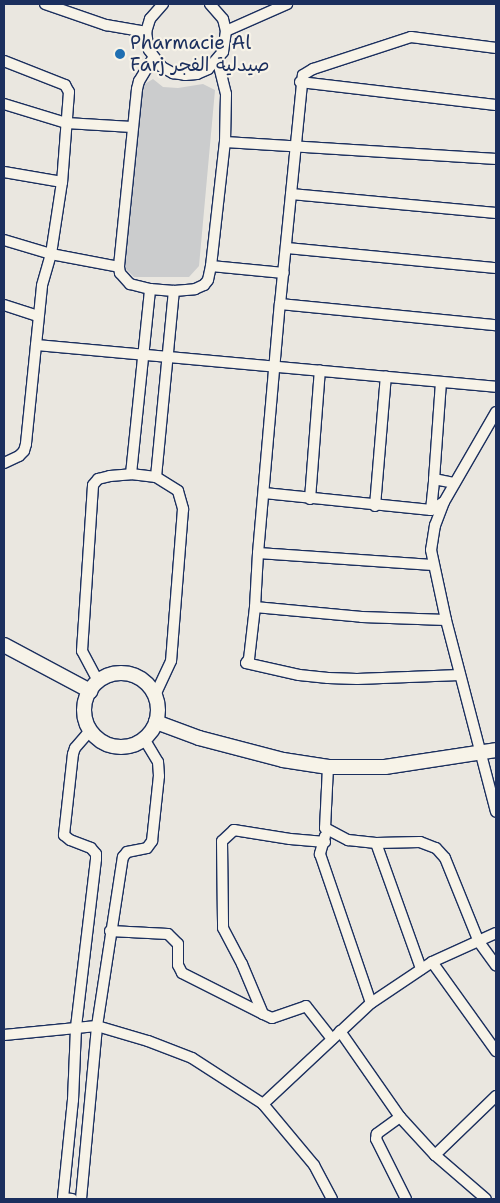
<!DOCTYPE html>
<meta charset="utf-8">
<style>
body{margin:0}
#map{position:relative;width:500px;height:1203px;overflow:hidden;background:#eae7e0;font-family:"Shantell Sans","Playpen Sans Arabic",sans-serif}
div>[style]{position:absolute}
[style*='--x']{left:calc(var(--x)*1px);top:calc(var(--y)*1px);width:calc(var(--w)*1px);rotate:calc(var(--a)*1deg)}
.green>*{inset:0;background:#cbcccd}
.roads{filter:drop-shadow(1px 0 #1b2f5e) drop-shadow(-1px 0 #1b2f5e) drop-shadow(0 1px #1b2f5e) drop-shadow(0 -1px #1b2f5e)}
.street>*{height:10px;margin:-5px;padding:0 5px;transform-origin:5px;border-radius:5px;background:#f7f3e8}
.secondary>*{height:14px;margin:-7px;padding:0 7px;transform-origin:7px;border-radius:7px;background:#f7f3e8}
.secondary>.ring{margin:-7px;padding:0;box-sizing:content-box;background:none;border:14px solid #f7f3e8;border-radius:50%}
.dots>*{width:14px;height:14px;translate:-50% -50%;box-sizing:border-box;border:2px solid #f7f3e8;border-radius:50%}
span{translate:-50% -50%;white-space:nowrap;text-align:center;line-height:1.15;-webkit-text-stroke:4.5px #f7f3e8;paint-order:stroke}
.poi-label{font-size:19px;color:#1b2f5e}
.left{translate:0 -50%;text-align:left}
.frame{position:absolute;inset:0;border:5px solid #1b2f5e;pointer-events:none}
</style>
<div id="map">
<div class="green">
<i style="clip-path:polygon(153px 79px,163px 87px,178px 88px,203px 84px,215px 90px,199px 266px,189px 277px,134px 277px,125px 268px,143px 85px)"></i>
</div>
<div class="roads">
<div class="street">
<i style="--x:45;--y:4;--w:65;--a:19"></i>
<i style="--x:106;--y:25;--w:41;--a:9.9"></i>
<i style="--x:163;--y:4;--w:20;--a:131"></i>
<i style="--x:150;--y:19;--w:14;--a:107"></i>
<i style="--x:146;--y:32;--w:18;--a:81"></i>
<i style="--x:149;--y:50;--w:21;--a:53"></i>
<i style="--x:162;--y:67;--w:13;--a:29"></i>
<i style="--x:173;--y:73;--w:12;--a:9"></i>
<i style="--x:185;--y:75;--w:12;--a:-5"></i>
<i style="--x:197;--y:74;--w:12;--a:-24"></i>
<i style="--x:208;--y:69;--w:23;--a:-49"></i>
<i style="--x:223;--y:52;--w:21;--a:-82"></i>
<i style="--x:226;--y:31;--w:12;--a:-104"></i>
<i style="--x:223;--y:19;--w:20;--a:-131"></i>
<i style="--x:226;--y:31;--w:67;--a:-23.9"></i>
<i style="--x:153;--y:58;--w:27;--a:121"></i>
<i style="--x:139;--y:81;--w:8;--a:104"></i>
<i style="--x:137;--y:89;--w:179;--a:95.8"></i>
<i style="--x:119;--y:267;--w:6;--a:81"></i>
<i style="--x:120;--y:273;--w:15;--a:48"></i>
<i style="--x:130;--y:284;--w:21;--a:14"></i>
<i style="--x:150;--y:289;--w:24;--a:5"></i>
<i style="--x:174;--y:291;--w:21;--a:-5"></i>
<i style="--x:195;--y:289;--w:10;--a:-24"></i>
<i style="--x:204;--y:285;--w:6;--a:-51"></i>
<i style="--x:208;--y:280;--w:14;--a:-78"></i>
<i style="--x:211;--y:266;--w:125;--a:-83.6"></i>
<i style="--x:225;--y:142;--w:48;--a:-88.8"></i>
<i style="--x:226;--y:94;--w:34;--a:-104"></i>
<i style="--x:4;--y:61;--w:66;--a:21.5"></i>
<i style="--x:65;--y:85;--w:8;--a:60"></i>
<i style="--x:69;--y:92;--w:90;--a:94.4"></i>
<i style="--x:62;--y:182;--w:73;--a:98.7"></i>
<i style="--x:51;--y:254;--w:33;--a:106"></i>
<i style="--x:42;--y:286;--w:159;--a:95.8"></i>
<i style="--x:26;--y:444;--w:7;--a:106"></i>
<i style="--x:24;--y:451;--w:7;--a:135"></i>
<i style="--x:19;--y:456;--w:17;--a:155"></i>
<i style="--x:300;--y:82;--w:197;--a:6.7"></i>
<i style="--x:4;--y:104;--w:65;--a:17"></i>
<i style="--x:66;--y:123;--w:66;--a:3.5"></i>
<i style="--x:225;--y:142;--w:272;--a:3.6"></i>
<i style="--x:4;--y:172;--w:59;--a:9.8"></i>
<i style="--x:291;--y:194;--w:206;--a:5.3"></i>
<i style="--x:4;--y:240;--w:49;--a:16.6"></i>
<i style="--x:51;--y:254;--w:69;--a:10.8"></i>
<i style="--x:287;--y:248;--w:210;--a:5.5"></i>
<i style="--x:211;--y:266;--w:73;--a:5.5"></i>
<i style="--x:280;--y:304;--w:217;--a:5.6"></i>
<i style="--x:4;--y:305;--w:36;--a:18"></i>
<i style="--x:36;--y:345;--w:462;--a:5.2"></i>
<i style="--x:441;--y:382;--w:97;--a:94.1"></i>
<i style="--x:434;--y:479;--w:20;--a:11"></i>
<i style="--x:496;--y:412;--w:104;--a:120"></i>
<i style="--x:444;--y:502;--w:25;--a:111"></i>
<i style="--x:435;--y:525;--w:25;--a:99"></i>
<i style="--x:431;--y:550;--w:72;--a:77.9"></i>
<i style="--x:446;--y:620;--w:198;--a:75.4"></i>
<i style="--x:131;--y:474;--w:186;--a:-84.1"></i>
<i style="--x:156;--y:477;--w:187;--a:-84.5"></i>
<i style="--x:264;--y:493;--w:168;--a:5.8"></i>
<i style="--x:431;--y:510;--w:15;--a:-32"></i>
<i style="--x:310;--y:499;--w:129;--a:-85.6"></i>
<i style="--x:375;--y:506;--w:130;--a:-85.2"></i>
<i style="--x:431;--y:510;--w:31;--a:-84"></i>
<i style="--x:258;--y:553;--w:175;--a:3.9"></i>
<i style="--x:255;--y:607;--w:107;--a:5.3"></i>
<i style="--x:362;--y:617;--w:84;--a:2"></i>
<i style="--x:460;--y:675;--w:103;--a:177.8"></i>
<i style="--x:357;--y:679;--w:29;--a:-178"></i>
<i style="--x:328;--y:678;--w:29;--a:-174"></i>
<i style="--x:299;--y:675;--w:54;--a:-167.2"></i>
<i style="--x:246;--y:663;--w:5;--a:-53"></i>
<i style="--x:249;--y:659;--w:52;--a:-83.4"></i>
<i style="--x:255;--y:607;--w:54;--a:-86.8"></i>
<i style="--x:258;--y:553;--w:250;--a:-85"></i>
<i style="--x:280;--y:304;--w:230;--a:-84.3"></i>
<i style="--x:303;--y:75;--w:12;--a:-31"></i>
<i style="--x:313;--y:69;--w:103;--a:-18.1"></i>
<i style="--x:411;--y:37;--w:86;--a:7.4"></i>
<i style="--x:98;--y:681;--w:34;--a:-118"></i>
<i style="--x:82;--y:651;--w:166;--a:-86.2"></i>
<i style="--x:93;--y:485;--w:8;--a:-50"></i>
<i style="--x:98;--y:479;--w:12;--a:-14"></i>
<i style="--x:110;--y:476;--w:21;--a:-5"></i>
<i style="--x:131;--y:474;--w:25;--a:7"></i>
<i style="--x:156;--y:477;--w:26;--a:32"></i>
<i style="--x:178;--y:491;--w:19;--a:74"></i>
<i style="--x:183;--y:509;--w:152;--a:94.5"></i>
<i style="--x:171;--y:661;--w:38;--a:115"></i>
<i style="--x:328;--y:767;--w:61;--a:92.8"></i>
<i style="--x:325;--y:828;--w:26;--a:28"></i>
<i style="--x:348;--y:840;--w:28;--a:6"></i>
<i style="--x:376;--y:843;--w:44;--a:-1.3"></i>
<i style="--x:420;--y:842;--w:17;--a:21"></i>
<i style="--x:436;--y:848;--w:13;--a:48"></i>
<i style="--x:445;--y:858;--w:91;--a:68"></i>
<i style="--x:479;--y:942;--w:29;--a:54"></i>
<i style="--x:325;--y:836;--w:19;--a:106"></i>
<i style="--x:320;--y:854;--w:157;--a:71.1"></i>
<i style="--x:325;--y:842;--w:35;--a:-175"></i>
<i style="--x:290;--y:839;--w:57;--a:-170.9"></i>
<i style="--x:234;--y:830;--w:16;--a:137"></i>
<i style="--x:222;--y:841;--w:87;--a:89.3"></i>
<i style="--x:223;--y:928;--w:41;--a:62.2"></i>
<i style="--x:242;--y:964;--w:54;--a:67.2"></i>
<i style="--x:263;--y:1014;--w:10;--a:24"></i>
<i style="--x:272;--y:1018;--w:36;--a:-19"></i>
<i style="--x:306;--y:1006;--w:42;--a:51.8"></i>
<i style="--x:376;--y:843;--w:134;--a:70.3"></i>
<i style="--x:110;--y:931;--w:58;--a:3"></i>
<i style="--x:168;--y:934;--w:14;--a:45"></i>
<i style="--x:178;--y:944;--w:21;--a:90"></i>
<i style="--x:178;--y:965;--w:9;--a:63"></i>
<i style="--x:182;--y:973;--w:91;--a:26.8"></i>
<i style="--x:432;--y:962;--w:110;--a:54.3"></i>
<i style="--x:340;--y:1031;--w:105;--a:55.1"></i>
<i style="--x:400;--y:1117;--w:52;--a:47.4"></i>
<i style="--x:435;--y:1155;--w:67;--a:40.8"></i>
<i style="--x:4;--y:1035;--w:93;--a:-5.5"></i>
<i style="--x:97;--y:1026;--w:53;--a:16.4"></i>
<i style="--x:148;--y:1041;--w:47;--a:21.1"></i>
<i style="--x:192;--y:1058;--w:85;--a:32.9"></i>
<i style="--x:263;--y:1104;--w:80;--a:50.1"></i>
<i style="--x:314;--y:1165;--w:38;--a:62"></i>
<i style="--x:263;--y:1104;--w:148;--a:-43.1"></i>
<i style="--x:371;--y:1003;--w:73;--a:-33.9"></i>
<i style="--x:432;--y:962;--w:70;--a:-24.4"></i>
<i style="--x:400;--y:1117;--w:29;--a:144"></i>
<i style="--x:377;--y:1134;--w:5;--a:101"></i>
<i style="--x:376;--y:1139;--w:67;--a:63.4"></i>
<i style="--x:435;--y:1155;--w:85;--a:-44"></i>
<i style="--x:72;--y:1199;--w:9;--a:-174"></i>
<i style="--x:63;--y:1198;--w:99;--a:-84.2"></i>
<i style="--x:73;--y:1100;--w:73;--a:-87.6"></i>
<i style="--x:76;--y:1027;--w:169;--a:-83.2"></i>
<i style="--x:96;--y:859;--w:5;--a:-90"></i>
<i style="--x:96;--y:854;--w:8;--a:-130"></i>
<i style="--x:91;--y:848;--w:22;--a:-159"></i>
<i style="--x:70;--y:840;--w:8;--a:-140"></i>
<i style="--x:64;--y:835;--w:81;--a:-83.7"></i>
<i style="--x:73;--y:754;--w:6;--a:-72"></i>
<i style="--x:75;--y:748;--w:23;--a:-49"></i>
<i style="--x:81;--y:1199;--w:174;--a:-84.7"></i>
<i style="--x:97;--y:1026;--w:171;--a:-81.3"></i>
<i style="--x:123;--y:857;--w:6;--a:-51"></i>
<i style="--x:127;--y:852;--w:20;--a:-11"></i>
<i style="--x:147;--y:848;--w:9;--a:-54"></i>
<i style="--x:152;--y:841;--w:65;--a:-83.9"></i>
<i style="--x:159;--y:776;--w:14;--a:-94"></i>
<i style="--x:158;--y:762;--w:27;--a:-121"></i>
</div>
<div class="secondary">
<i style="--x:4;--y:645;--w:98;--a:28.1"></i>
<i class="ring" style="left:84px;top:673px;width:60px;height:60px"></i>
<i style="--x:156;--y:722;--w:46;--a:20.4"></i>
<i style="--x:199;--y:738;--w:87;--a:14.7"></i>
<i style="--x:283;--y:760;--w:46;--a:8.8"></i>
<i style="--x:328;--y:767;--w:57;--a:0"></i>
<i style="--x:385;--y:767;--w:112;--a:-8.7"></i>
</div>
</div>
<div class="dots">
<i style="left:120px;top:54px;background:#1f6fb2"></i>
</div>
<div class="poi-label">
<span class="left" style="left:130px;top:54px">Pharmacie Al<br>Farj صيدلية الفجر</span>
</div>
<div class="frame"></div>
</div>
